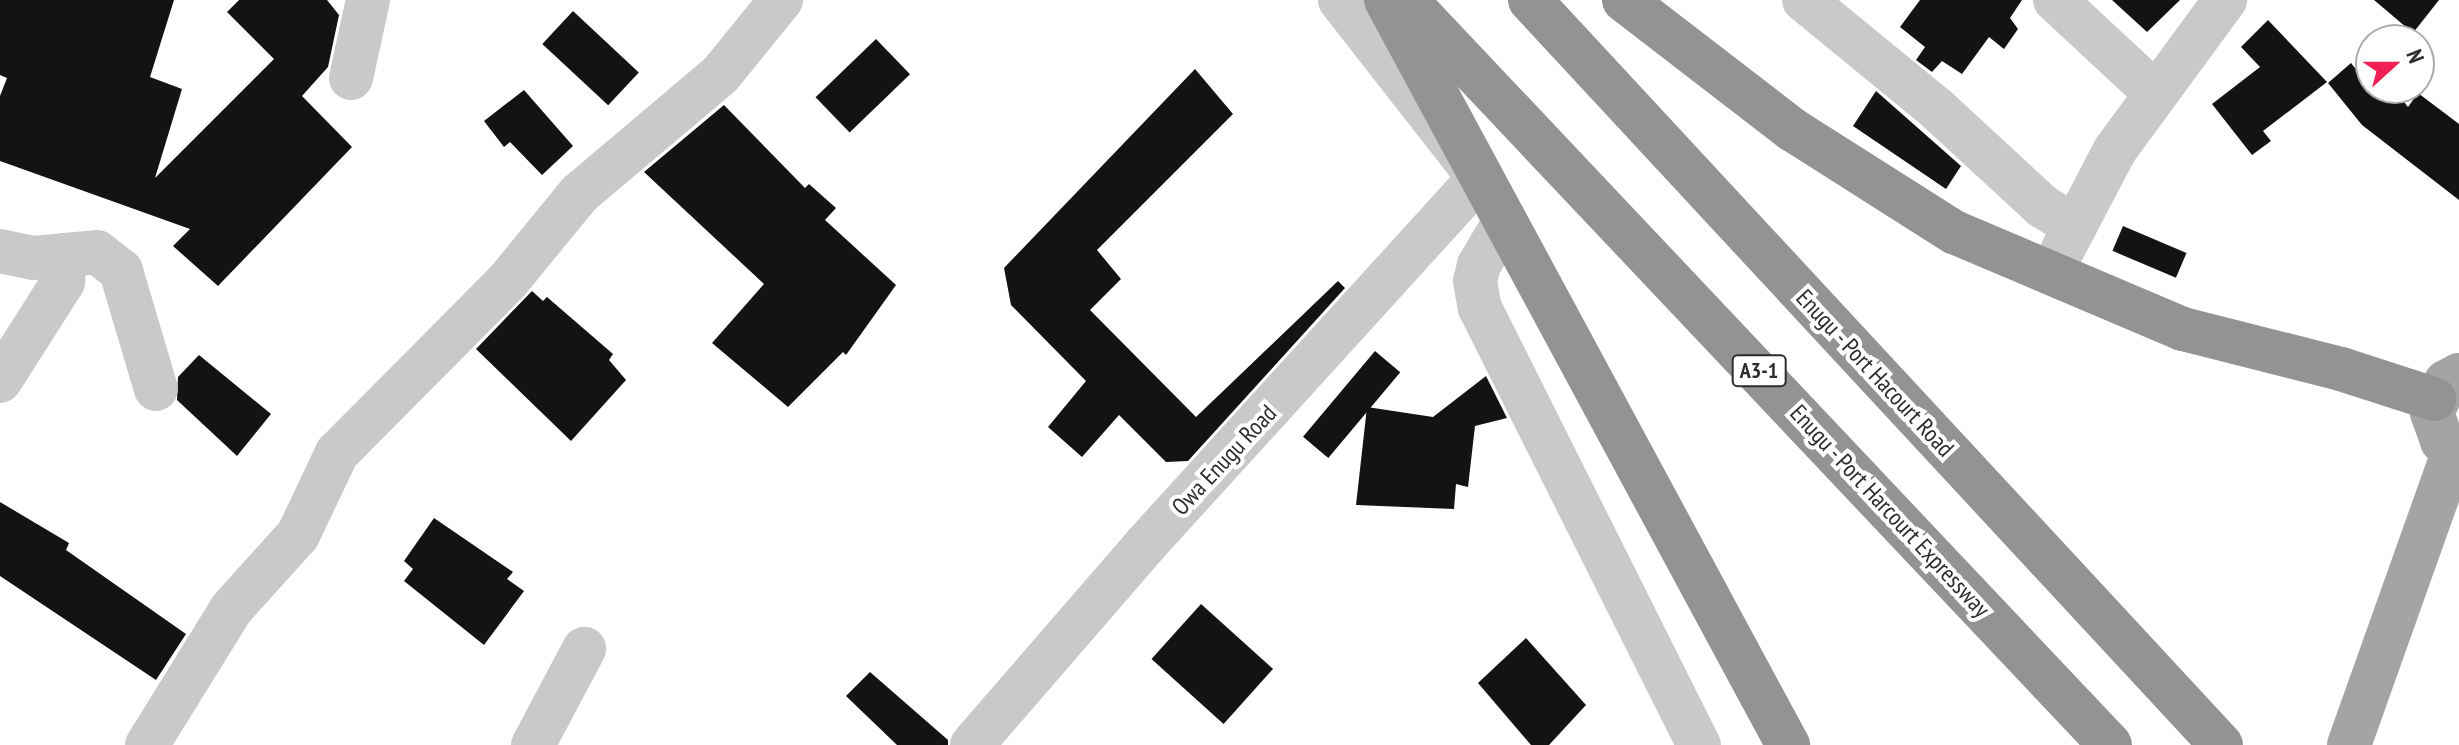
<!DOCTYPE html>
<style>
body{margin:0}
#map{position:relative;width:2459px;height:745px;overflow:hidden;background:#fff;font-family:"PT Sans Narrow",sans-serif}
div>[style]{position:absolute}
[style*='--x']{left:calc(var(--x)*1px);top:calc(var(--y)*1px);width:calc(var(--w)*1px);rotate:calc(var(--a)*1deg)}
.building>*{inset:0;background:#131313;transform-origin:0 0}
.minor>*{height:44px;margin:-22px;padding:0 22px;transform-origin:22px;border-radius:22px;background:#c9c9c9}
.major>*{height:44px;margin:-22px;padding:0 22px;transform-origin:22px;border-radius:22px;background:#a4a4a4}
.highway>*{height:44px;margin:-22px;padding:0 22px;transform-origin:22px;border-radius:22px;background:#939393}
span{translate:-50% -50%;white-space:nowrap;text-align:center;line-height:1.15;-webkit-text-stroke:8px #fff;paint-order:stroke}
.shield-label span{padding:2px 6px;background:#fff;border:2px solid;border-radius:6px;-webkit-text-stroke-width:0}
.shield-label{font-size:22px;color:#2c2c2c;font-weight:700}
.street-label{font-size:24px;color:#2c2c2c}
.north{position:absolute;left:2355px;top:24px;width:80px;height:80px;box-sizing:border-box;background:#fff;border:2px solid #ababab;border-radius:50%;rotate:69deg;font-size:22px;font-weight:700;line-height:32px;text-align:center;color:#2c2c2c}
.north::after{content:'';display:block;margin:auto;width:28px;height:36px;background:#f02154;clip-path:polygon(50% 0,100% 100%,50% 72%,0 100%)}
</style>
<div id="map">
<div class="building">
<i style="clip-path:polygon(0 0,174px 0,150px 77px,182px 89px,155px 178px,274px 59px,227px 12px,239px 0,327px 0,339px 15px,328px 67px,302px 96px,352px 147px,218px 286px,173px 246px,190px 229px,0 161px,0 96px,7px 78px,0 75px)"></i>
<i style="clip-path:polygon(1920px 0,2022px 0,2010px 18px,2018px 29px,2004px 49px,1989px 37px,1962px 74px,1942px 61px,1932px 72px,1916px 60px,1925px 47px,1900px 27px)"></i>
<i style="clip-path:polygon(2112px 0,2180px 0,2147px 32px)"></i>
<i style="clip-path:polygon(2374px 0,2439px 0,2413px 33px)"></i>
<i style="left:573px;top:11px;width:90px;height:45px;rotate:43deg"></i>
<i style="clip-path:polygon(2268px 20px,2327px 82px,2263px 131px,2271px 141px,2252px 155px,2212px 104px,2260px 67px,2241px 47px)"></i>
<i style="left:876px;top:39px;width:49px;height:84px;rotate:46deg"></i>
<i style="clip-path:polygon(2351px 63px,2371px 88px,2393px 88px,2408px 107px,2418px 93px,2459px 124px,2459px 200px,2362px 125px,2328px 83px)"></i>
<i style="clip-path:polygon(1195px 69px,1233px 114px,1097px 250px,1121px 279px,1090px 310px,1196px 417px,1338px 281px,1345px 288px,1188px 461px,1166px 462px,1119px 415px,1082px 457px,1048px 427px,1086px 381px,1011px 305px,1004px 268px)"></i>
<i style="clip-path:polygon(524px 90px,573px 146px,542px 175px,510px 142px,504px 147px,484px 121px)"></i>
<i style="clip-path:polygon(1876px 91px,1961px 166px,1946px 189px,1853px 126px)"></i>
<i style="clip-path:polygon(724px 105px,805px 188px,809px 184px,836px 208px,825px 220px,896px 285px,846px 355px,843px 352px,788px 407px,712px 343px,764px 284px,644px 172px)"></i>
<i style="left:2123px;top:226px;width:69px;height:27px;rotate:23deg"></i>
<i style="clip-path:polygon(532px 291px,543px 301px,547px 297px,613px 354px,609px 360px,626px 380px,571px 441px,476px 349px)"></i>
<i style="left:1375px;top:351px;width:33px;height:112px;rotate:40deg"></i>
<i style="clip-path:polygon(199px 355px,271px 414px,237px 456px,177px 400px,178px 377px)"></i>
<i style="clip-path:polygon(1486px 376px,1507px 418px,1475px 426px,1468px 487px,1456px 484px,1454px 509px,1356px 505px,1367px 407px,1433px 417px)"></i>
<i style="clip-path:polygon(0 502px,69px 543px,66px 550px,186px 634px,156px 680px,0 576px)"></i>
<i style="clip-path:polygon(434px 518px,513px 572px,507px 579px,524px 591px,484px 645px,404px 581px,413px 569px,404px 561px)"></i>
<i style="left:1201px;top:604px;width:97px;height:74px;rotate:42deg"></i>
<i style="clip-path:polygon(1526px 638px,1586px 705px,1549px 745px,1531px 745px,1478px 683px)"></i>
<i style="clip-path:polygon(870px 672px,948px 740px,948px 745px,897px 745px,846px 696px)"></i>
</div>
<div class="minor">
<i style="--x:1804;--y:0;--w:172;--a:39.3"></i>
<i style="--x:1937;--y:109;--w:143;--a:42.7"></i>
<i style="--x:2042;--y:206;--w:39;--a:32"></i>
<i style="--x:2055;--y:0;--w:137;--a:42.9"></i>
<i style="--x:351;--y:78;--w:80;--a:-77.7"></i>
<i style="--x:1505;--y:221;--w:51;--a:120.6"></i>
<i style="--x:1479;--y:265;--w:16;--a:104"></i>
<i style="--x:1475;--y:281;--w:27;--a:80"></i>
<i style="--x:1480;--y:308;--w:489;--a:63.4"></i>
<i style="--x:0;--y:251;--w:34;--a:12"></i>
<i style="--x:33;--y:258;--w:32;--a:-5"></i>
<i style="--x:65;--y:255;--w:27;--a:94"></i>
<i style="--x:63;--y:282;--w:117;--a:122.5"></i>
<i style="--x:2062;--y:251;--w:114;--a:-62.3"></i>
<i style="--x:2115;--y:150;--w:186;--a:-53.7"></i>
<i style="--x:65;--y:255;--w:32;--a:-5"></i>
<i style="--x:97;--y:252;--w:31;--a:38"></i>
<i style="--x:121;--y:271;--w:123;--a:73.5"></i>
<i style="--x:147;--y:745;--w:161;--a:-58.2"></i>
<i style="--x:232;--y:608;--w:98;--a:-47.9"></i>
<i style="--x:298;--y:535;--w:91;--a:-64.6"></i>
<i style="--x:337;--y:453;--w:241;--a:-45.2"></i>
<i style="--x:507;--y:282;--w:114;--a:-50.7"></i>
<i style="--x:579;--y:194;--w:185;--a:-40.2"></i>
<i style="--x:720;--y:75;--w:97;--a:-50.9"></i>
<i style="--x:533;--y:745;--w:109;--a:-62"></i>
<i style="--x:972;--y:745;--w:266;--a:-49.1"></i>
<i style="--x:1146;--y:544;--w:495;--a:-47.7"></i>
<i style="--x:1479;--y:178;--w:226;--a:-128"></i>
</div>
<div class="major">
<i style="--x:2459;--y:375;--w:15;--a:152"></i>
<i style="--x:2446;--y:382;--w:34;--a:114"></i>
<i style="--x:2432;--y:413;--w:30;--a:70"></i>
<i style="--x:2442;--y:441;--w:20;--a:33"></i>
<i style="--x:2349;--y:745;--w:313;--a:-70.4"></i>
</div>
<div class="highway">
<i style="--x:1386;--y:0;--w:847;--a:61.65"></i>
<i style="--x:1406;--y:0;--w:1025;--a:46.62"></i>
<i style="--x:1530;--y:0;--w:1016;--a:47.15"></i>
<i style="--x:1624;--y:0;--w:213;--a:37.6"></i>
<i style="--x:1793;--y:130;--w:191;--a:32.4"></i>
<i style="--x:1954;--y:232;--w:249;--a:23"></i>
<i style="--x:2183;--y:329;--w:163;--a:14.2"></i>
<i style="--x:2341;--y:369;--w:98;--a:17.9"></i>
</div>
<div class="shield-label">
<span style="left:1759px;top:371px">A3-1</span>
</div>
<div class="street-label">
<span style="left:1875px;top:373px;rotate:47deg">Enugu - Port Hacourt Road</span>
<span style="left:1224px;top:460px;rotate:-47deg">Owa Enugu Road</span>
<span style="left:1890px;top:511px;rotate:47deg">Enugu - Port Harcourt Expressway</span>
</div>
<div class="north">N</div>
</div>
